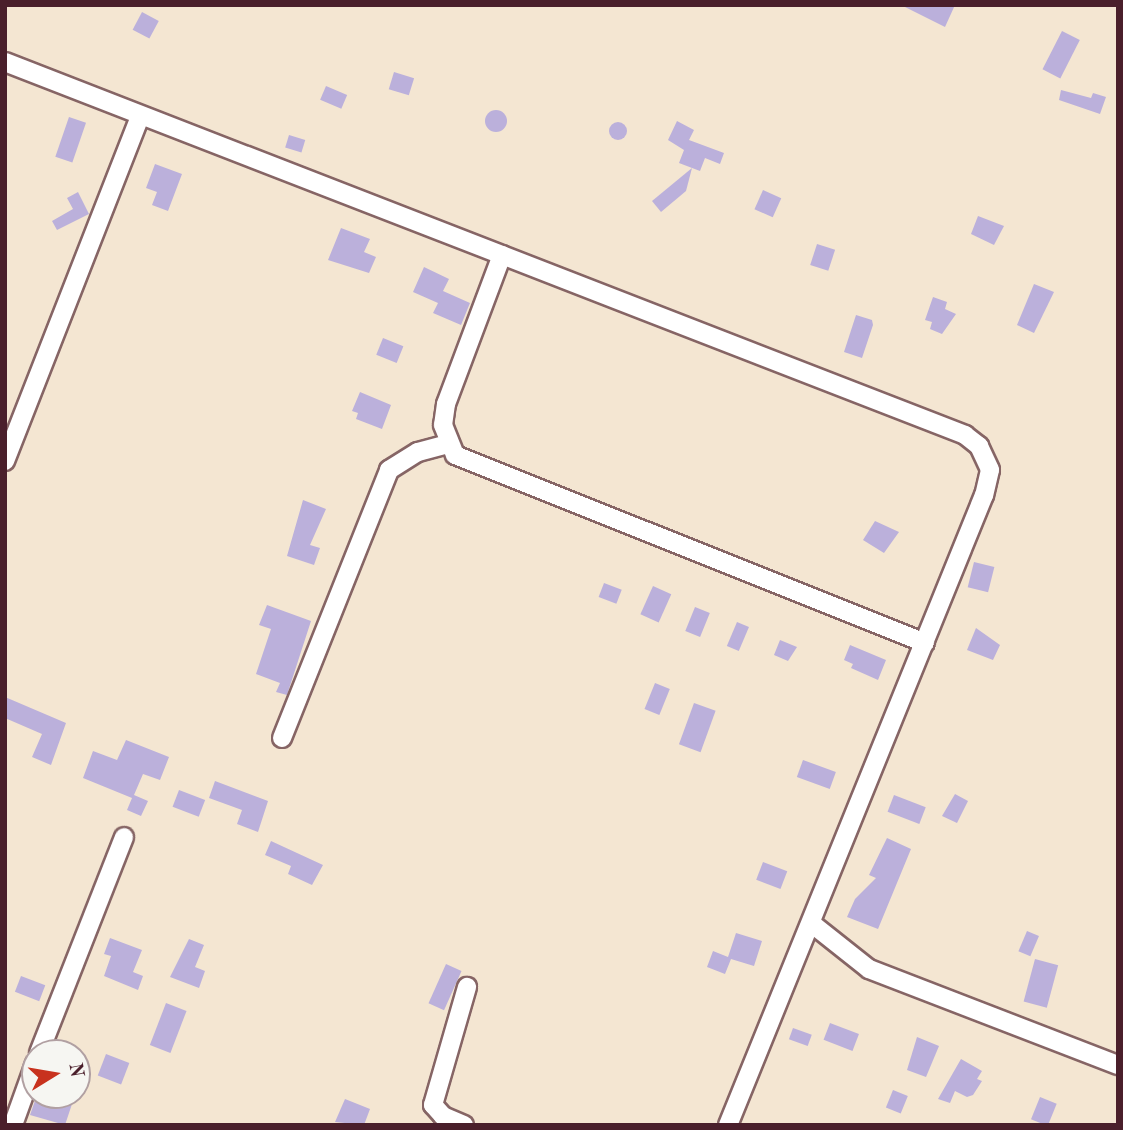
<!DOCTYPE html>
<style>
body{margin:0}
#map{position:relative;width:1123px;height:1130px;overflow:hidden;background:#f4e6d2;font-family:"Old Standard TT",serif}
div>[style]{position:absolute}
[style*='--x']{left:calc(var(--x)*1px);top:calc(var(--y)*1px);width:calc(var(--w)*1px);rotate:calc(var(--a)*1deg)}
.building>*{inset:0;background:#bbb0db;transform-origin:0 0}
.round{border-radius:50%}
.roads{filter:drop-shadow(2px 0 #866565) drop-shadow(-2px 0 #866565) drop-shadow(0 2px #866565) drop-shadow(0 -2px #866565)}
.minor>*{height:18px;margin:-9px;padding:0 9px;transform-origin:9px;border-radius:9px;background:#fff}
span{translate:-50% -50%;white-space:nowrap;text-align:center;line-height:1.15;-webkit-text-stroke:5px #f6f6f2;paint-order:stroke}
.frame{position:absolute;inset:0;border:7px solid #4a1f2b;pointer-events:none}
.north{position:absolute;left:21px;top:1039px;width:70px;height:70px;box-sizing:border-box;background:#f6f6f2;border:2px solid #b1a0a2;border-radius:50%;rotate:79deg;font-size:19px;font-weight:700;line-height:28px;text-align:center;color:#4a1f2b}
.north::after{content:'';display:block;margin:auto;width:24px;height:32px;background:#c8321e;clip-path:polygon(50% 0,100% 100%,50% 72%,0 100%)}
</style>
<div id="map">
<div class="building">
<i style="clip-path:polygon(901px 5px,955px 5px,945px 27px)"></i>
<i style="left:142px;top:12px;width:19px;height:20px;rotate:28deg"></i>
<i style="left:1062px;top:31px;width:20px;height:43px;rotate:27deg"></i>
<i style="left:394px;top:72px;width:21px;height:18px;rotate:17deg"></i>
<i style="left:326px;top:86px;width:23px;height:15px;rotate:23deg"></i>
<i style="clip-path:polygon(1061px 90px,1091px 98px,1093px 93px,1106px 97px,1100px 114px,1059px 100px)"></i>
<i class="round" style="left:485px;top:110px;width:22px;height:22px"></i>
<i style="left:69px;top:117px;width:18px;height:42px;rotate:19deg"></i>
<i style="clip-path:polygon(677px 121px,694px 130px,689px 140px,724px 153px,720px 164px,705px 158px,700px 171px,679px 163px,684px 150px,668px 140px)"></i>
<i class="round" style="left:609px;top:122px;width:18px;height:18px"></i>
<i style="left:289px;top:135px;width:17px;height:13px;rotate:17deg"></i>
<i style="clip-path:polygon(155px 164px,182px 174px,168px 211px,152px 205px,157px 192px,146px 188px)"></i>
<i style="clip-path:polygon(692px 168px,686px 191px,661px 212px,652px 201px)"></i>
<i style="left:763px;top:190px;width:20px;height:21px;rotate:24deg"></i>
<i style="clip-path:polygon(78px 192px,89px 214px,57px 230px,52px 221px,73px 209px,67px 198px)"></i>
<i style="clip-path:polygon(978px 216px,1004px 226px,994px 245px,971px 234px)"></i>
<i style="clip-path:polygon(341px 228px,370px 239px,364px 252px,376px 257px,369px 273px,328px 260px)"></i>
<i style="left:817px;top:244px;width:19px;height:22px;rotate:18deg"></i>
<i style="clip-path:polygon(424px 267px,449px 279px,443px 291px,470px 303px,461px 325px,433px 313px,438px 303px,413px 292px)"></i>
<i style="clip-path:polygon(1034px 284px,1054px 292px,1034px 333px,1017px 325px)"></i>
<i style="clip-path:polygon(933px 297px,947px 302px,945px 309px,956px 314px,942px 334px,930px 329px,932px 322px,925px 320px)"></i>
<i style="clip-path:polygon(856px 315px,872px 320px,873px 325px,862px 358px,844px 352px)"></i>
<i style="left:383px;top:338px;width:22px;height:18px;rotate:22deg"></i>
<i style="clip-path:polygon(360px 392px,391px 405px,382px 429px,356px 419px,358px 413px,352px 411px)"></i>
<i style="clip-path:polygon(303px 500px,326px 509px,310px 545px,320px 548px,314px 565px,287px 556px)"></i>
<i style="clip-path:polygon(875px 521px,899px 532px,884px 553px,863px 540px)"></i>
<i style="left:974px;top:562px;width:21px;height:26px;rotate:14deg"></i>
<i style="left:604px;top:583px;width:19px;height:15px;rotate:21deg"></i>
<i style="left:653px;top:586px;width:20px;height:31px;rotate:24deg"></i>
<i style="clip-path:polygon(267px 605px,311px 621px,287px 695px,276px 692px,280px 683px,256px 674px,271px 629px,259px 625px)"></i>
<i style="left:695px;top:607px;width:16px;height:26px;rotate:22deg"></i>
<i style="left:737px;top:622px;width:13px;height:26px;rotate:23deg"></i>
<i style="clip-path:polygon(976px 628px,1000px 645px,993px 660px,967px 650px)"></i>
<i style="clip-path:polygon(780px 640px,797px 647px,788px 661px,774px 655px)"></i>
<i style="clip-path:polygon(850px 645px,886px 660px,878px 680px,851px 668px,853px 664px,844px 660px)"></i>
<i style="left:655px;top:683px;width:16px;height:28px;rotate:22deg"></i>
<i style="clip-path:polygon(5px 697px,66px 723px,51px 765px,32px 757px,42px 734px,5px 718px)"></i>
<i style="left:694px;top:703px;width:23px;height:44px;rotate:20deg"></i>
<i style="clip-path:polygon(126px 740px,169px 757px,160px 780px,143px 774px,134px 795px,148px 801px,141px 816px,127px 810px,132px 798px,83px 778px,93px 751px,117px 760px)"></i>
<i style="left:803px;top:760px;width:35px;height:18px;rotate:20deg"></i>
<i style="clip-path:polygon(215px 781px,268px 801px,258px 832px,237px 824px,242px 810px,209px 798px)"></i>
<i style="left:179px;top:790px;width:28px;height:18px;rotate:21deg"></i>
<i style="clip-path:polygon(955px 794px,968px 801px,957px 823px,942px 816px)"></i>
<i style="left:894px;top:795px;width:34px;height:18px;rotate:21deg"></i>
<i style="clip-path:polygon(887px 838px,911px 849px,878px 929px,847px 917px,855px 899px,876px 878px,869px 875px)"></i>
<i style="clip-path:polygon(271px 841px,323px 865px,312px 885px,288px 874px,291px 866px,265px 855px)"></i>
<i style="left:763px;top:862px;width:26px;height:19px;rotate:21deg"></i>
<i style="left:1027px;top:931px;width:13px;height:22px;rotate:23deg"></i>
<i style="clip-path:polygon(736px 933px,762px 941px,754px 966px,731px 959px,725px 974px,707px 967px,713px 951px,728px 957px)"></i>
<i style="clip-path:polygon(110px 938px,142px 950px,133px 972px,143px 976px,138px 990px,104px 976px,111px 956px,104px 954px)"></i>
<i style="clip-path:polygon(189px 939px,204px 945px,195px 967px,205px 971px,199px 988px,170px 977px)"></i>
<i style="left:1035px;top:959px;width:24px;height:44px;rotate:15deg"></i>
<i style="left:446px;top:964px;width:17px;height:43px;rotate:24deg"></i>
<i style="left:21px;top:976px;width:26px;height:17px;rotate:21deg"></i>
<i style="left:166px;top:1003px;width:22px;height:45px;rotate:21deg"></i>
<i style="left:830px;top:1023px;width:31px;height:18px;rotate:21deg"></i>
<i style="left:793px;top:1028px;width:20px;height:12px;rotate:20deg"></i>
<i style="clip-path:polygon(917px 1037px,939px 1046px,926px 1077px,907px 1070px)"></i>
<i style="left:106px;top:1054px;width:25px;height:23px;rotate:21deg"></i>
<i style="clip-path:polygon(961px 1059px,982px 1071px,977px 1079px,982px 1081px,973px 1095px,967px 1097px,955px 1091px,950px 1103px,938px 1099px)"></i>
<i style="left:893px;top:1090px;width:16px;height:19px;rotate:22deg"></i>
<i style="clip-path:polygon(37px 1095px,75px 1095px,65px 1125px,30px 1115px)"></i>
<i style="left:1040px;top:1097px;width:18px;height:24px;rotate:22deg"></i>
<i style="clip-path:polygon(345px 1099px,370px 1109px,364px 1125px,335px 1122px)"></i>
</div>
<div class="roads">
<div class="minor">
<i style="--x:5;--y:62;--w:1030;--a:21.23"></i>
<i style="--x:965;--y:435;--w:18;--a:38"></i>
<i style="--x:979;--y:446;--w:26;--a:65"></i>
<i style="--x:990;--y:470;--w:26;--a:103"></i>
<i style="--x:984;--y:495;--w:680;--a:112.11"></i>
<i style="--x:502;--y:255;--w:159;--a:110.6"></i>
<i style="--x:446;--y:404;--w:21;--a:98"></i>
<i style="--x:443;--y:425;--w:32;--a:68"></i>
<i style="--x:455;--y:455;--w:506;--a:21.8"></i>
<i style="--x:5;--y:461;--w:370;--a:-68.6"></i>
<i style="--x:282;--y:738;--w:289;--a:-68.2"></i>
<i style="--x:389;--y:470;--w:34;--a:-32"></i>
<i style="--x:418;--y:452;--w:31;--a:-15"></i>
<i style="--x:811;--y:923;--w:74;--a:38.4"></i>
<i style="--x:869;--y:969;--w:267;--a:21.1"></i>
<i style="--x:39;--y:1053;--w:232;--a:-68.5"></i>
<i style="--x:13;--y:1125;--w:65;--a:-70.2"></i>
<i style="--x:464;--y:1125;--w:23;--a:-157"></i>
<i style="--x:443;--y:1116;--w:15;--a:-132"></i>
<i style="--x:433;--y:1105;--w:123;--a:-73.9"></i>
</div>
</div>
<div class="frame"></div>
<div class="north">N</div>
</div>
